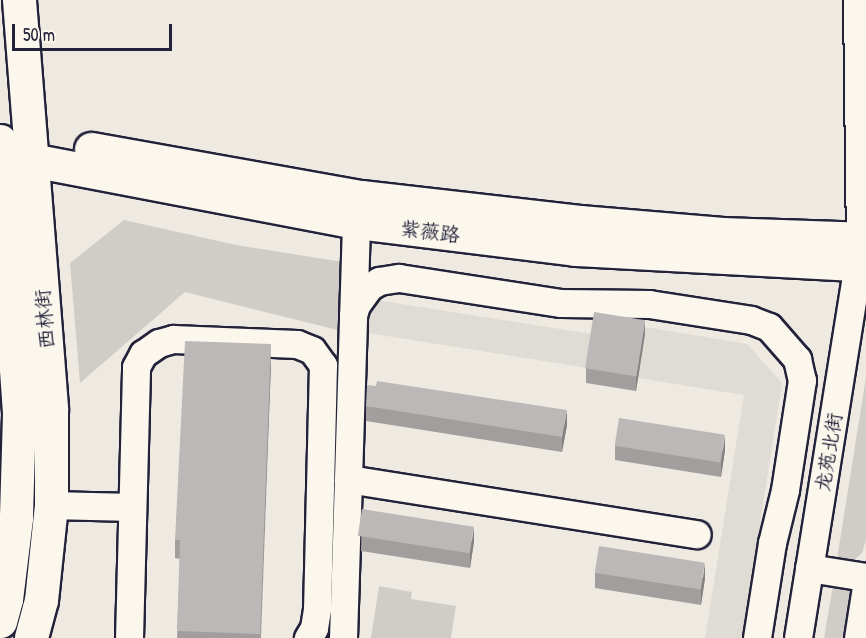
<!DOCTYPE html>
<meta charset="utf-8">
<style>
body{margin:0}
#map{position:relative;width:866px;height:638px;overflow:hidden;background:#eeeae2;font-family:"Patrick Hand","LXGW WenKai TC",sans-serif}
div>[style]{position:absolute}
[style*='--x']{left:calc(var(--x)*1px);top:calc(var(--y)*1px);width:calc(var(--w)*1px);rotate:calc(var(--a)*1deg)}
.built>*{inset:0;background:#dfdbd5;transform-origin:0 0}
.green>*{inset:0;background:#d0cdc9}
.roads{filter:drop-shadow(2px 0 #22223b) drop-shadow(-2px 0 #22223b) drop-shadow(0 2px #22223b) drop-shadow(0 -2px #22223b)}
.minor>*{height:27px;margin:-13.5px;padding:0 13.5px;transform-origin:13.5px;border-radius:13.5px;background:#fbf7ec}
.major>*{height:33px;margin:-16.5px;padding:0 16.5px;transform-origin:16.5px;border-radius:16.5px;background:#fbf7ec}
.wall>*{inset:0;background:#a29e9e}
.shaded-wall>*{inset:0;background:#848181}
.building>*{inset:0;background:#bcb8b8;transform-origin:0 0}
span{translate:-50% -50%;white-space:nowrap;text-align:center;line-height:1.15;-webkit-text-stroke:4.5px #fbf7ec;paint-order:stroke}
.street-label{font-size:20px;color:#22223b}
.scale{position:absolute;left:12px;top:24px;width:160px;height:27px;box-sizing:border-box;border:3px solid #22223b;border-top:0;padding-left:8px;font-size:18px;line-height:21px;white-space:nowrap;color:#22223b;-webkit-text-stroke:4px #fbf7ec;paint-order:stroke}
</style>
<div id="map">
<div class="built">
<i style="left:370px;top:299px;width:226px;height:34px;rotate:9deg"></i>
<i style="clip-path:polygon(645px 327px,747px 344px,782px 383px,742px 638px,705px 638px,744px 395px,638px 378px)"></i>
</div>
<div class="green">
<i style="clip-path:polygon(124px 220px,236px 245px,343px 262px,346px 332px,185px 292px,80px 383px,70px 263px)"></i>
<i style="clip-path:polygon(866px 377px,866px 540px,862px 553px,853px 561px,837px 559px)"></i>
<i style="clip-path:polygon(833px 585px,847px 587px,854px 597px,850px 638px,824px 638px)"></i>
<i style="clip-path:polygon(379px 586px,412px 592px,411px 599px,456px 606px,451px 638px,371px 638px)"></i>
</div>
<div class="roads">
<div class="minor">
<i style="--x:857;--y:0;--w:240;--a:89.3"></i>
<i style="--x:353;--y:315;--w:10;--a:-73"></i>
<i style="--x:356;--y:305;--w:22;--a:-54"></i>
<i style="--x:369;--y:287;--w:12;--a:-31"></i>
<i style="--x:379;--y:281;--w:20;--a:-9"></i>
<i style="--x:399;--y:278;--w:164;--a:8.8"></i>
<i style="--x:561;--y:303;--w:88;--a:0.7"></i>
<i style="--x:649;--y:304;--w:103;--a:8.9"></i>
<i style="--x:751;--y:320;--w:19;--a:21"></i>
<i style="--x:769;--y:327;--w:43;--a:48.8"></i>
<i style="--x:797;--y:359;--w:22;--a:77"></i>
<i style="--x:802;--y:380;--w:111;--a:98.8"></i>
<i style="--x:785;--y:490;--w:55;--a:103.8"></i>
<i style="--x:772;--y:543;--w:96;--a:99"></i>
<i style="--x:348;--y:479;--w:353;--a:9"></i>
<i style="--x:51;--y:505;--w:80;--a:1.4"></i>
<i style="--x:809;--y:568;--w:58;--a:9"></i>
<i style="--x:129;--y:638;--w:271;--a:-88.5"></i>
<i style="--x:136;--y:367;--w:15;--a:-62"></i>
<i style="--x:143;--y:354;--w:19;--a:-35"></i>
<i style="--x:159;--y:343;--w:15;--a:-16"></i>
<i style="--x:173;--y:339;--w:124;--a:2.3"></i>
<i style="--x:297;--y:344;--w:16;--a:22"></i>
<i style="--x:312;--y:350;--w:19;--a:54"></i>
<i style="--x:323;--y:365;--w:244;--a:91.4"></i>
<i style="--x:317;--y:609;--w:19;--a:99"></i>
<i style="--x:314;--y:628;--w:12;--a:121"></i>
<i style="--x:343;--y:638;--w:416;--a:-88.2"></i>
<i style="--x:798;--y:638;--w:378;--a:-80.9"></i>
<i style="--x:858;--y:638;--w:52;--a:-81.1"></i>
</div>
<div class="major">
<i style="--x:19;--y:0;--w:411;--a:85.5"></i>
<i style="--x:51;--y:410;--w:95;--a:90"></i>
<i style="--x:51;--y:505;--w:96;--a:96"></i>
<i style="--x:41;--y:600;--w:39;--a:105"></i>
<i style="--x:0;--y:141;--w:274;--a:86"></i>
<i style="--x:19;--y:414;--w:104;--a:91.7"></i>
<i style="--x:16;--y:518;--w:82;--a:97"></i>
<i style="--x:6;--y:599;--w:23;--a:105"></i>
<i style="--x:91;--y:149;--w:274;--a:10.1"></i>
<i style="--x:361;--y:197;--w:220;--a:6.5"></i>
<i style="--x:580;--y:222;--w:143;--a:4.8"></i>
<i style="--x:722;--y:234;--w:144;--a:2"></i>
<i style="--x:0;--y:154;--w:362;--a:10.8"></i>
<i style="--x:356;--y:222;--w:221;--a:7"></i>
<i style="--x:575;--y:249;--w:291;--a:3.1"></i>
</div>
</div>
<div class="wall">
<i style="clip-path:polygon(645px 334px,636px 391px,586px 383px,586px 368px)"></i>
<i style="clip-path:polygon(271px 363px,261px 638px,177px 638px,180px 559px,175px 558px,175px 540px)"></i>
<i style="clip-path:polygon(366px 406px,567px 425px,562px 452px,366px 421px)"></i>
<i style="clip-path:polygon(615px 446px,725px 450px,721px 477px,615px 460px)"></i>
<i style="clip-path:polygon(362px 509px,474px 541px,470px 568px,361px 551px)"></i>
<i style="clip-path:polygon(595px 573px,705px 578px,701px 605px,595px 588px)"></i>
</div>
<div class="shaded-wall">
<i style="clip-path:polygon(645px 320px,645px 334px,636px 391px,636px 376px)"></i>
<i style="clip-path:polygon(271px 344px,271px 363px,260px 638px)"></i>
<i style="clip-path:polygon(567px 410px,567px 425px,562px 452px,562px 437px)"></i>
<i style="clip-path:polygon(725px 435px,725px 450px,721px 477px,721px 462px)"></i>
<i style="clip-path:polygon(474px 526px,474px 541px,470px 568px,470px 554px)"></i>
<i style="clip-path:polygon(705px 563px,705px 578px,701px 605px,701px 591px)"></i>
</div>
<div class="building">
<i style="left:594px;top:312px;width:52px;height:57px;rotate:9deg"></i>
<i style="clip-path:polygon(185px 341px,271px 344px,260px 634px,177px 631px,180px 540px,175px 540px)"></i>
<i style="clip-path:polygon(377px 381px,567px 410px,562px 437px,366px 406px,367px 385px,376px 386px)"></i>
<i style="left:619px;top:418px;width:107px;height:28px;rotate:9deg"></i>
<i style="left:362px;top:509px;width:113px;height:27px;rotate:9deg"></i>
<i style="left:599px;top:546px;width:107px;height:27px;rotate:9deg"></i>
</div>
<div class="street-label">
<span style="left:430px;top:231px;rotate:7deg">紫薇路</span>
<span style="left:44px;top:319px;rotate:-95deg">西林街</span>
<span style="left:828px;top:452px;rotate:-81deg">龙苑北街</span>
</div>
<div class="scale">50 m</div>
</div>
